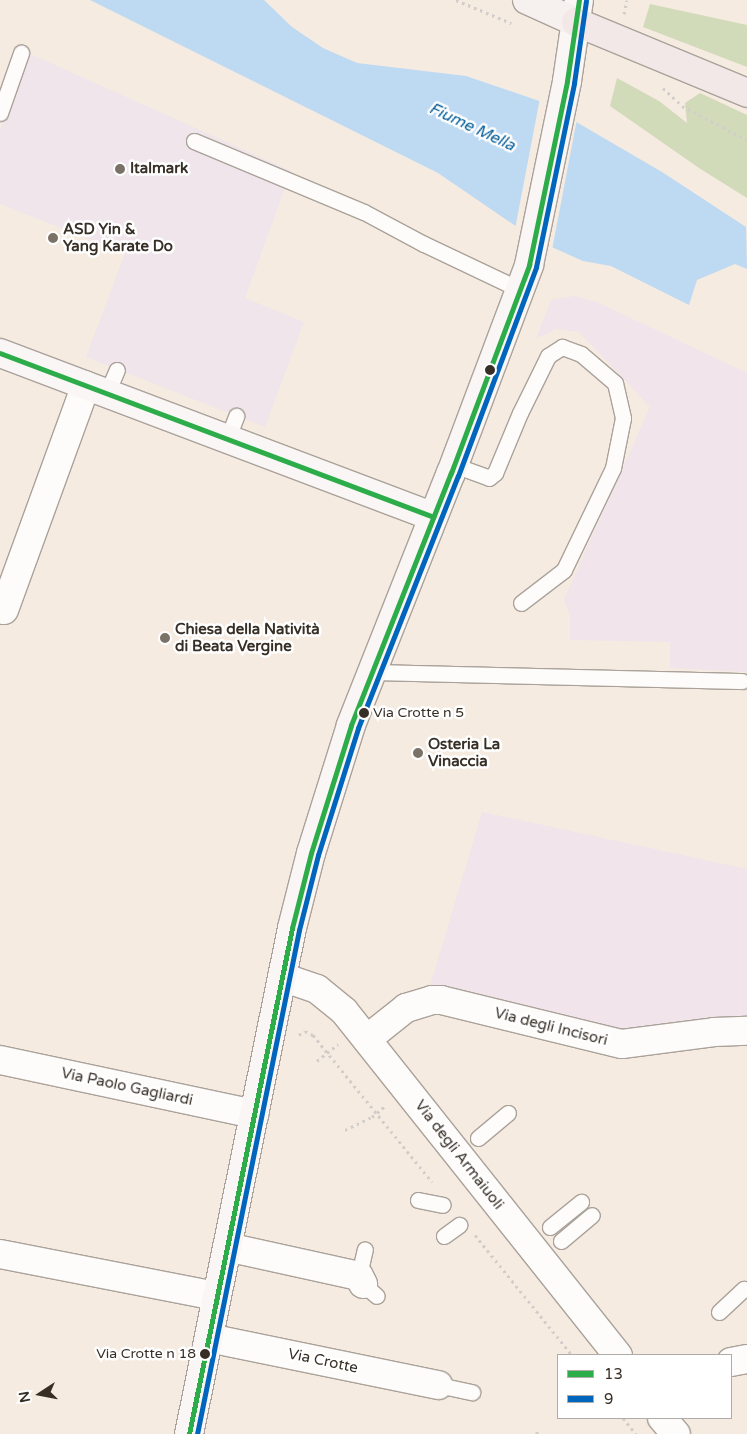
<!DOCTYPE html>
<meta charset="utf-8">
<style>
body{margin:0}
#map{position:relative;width:747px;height:1434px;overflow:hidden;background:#f5ebe1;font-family:"Varela Round",sans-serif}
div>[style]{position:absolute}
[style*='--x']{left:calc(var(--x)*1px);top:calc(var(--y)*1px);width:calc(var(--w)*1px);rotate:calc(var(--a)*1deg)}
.commercial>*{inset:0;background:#efe5eb}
.industrial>*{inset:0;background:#f1e4ea}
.green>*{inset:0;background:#d2dbb9}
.water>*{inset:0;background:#bed9f2}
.pier>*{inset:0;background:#f5ebe1}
.path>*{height:3px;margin-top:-1.5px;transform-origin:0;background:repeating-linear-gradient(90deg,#d2cdca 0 2.5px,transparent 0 6.5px)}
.roads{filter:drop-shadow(1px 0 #aaa29a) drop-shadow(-1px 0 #aaa29a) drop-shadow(0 1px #aaa29a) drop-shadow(0 -1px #aaa29a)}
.lane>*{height:15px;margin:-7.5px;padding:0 7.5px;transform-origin:7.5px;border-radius:7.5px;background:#fefcfa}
.street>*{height:28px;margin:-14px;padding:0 14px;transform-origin:14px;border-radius:14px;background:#fefcfa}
.secondary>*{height:28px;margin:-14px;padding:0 14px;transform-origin:14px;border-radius:14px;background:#f9f6f5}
.primary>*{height:28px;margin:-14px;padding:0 14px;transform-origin:14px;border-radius:14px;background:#f6f0ef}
.highway>*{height:28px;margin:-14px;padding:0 14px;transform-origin:14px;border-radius:14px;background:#f2e8e7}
.bus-1>*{height:5px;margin:-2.5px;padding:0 2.5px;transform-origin:2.5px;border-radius:2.5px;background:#2dac4a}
.bus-2>*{height:5px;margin:-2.5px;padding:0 2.5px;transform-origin:2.5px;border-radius:2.5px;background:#0065bd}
.dots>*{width:14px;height:14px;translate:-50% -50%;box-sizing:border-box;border:2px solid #fff;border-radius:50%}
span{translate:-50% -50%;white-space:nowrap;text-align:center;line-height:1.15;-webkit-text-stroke:5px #fff;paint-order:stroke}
.bus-label{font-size:14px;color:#372f26}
.left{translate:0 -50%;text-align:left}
.right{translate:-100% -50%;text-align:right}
.poi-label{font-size:15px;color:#372f26;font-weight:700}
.street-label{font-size:15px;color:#372f26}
.water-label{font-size:16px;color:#025b97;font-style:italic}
.legend{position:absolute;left:557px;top:1354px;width:175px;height:65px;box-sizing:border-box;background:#fff;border:1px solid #afaca8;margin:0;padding:6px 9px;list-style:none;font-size:15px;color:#372f26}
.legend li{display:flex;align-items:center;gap:10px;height:25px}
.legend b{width:25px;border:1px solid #afaca8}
.north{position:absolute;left:15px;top:1369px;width:50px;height:50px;-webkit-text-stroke:4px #fff;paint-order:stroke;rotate:259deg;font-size:14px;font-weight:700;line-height:20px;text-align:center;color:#372f26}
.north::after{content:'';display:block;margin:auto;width:18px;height:22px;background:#372f26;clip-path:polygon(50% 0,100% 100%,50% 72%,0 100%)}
</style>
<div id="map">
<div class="commercial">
<i style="clip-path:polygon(28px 53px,291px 171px,245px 298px,304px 322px,265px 427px,86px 357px,125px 253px,0 204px,0 131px)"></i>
</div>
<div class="industrial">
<i style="clip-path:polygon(575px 296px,597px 302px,747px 373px,747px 672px,670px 668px,670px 642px,570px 640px,570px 616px,564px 599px,650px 407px,579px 332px,556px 329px,536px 339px,551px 300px)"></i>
<i style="clip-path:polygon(482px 812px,747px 869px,747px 1020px,622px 1037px,430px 986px)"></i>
</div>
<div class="green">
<i style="clip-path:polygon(650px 4px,747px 25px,747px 67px,643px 27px)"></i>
<i style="clip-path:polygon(617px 78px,659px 101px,687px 123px,685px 103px,700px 93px,747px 115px,747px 198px,699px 168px,610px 106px)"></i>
</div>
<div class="water">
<i style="clip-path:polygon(90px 0,264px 0,292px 27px,323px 48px,357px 63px,466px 76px,542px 102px,662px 172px,746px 227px,747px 269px,735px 264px,697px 280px,689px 305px,611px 266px,583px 261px,536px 240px,438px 173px)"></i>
</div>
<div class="pier">
<i style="clip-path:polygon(540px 98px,577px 119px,552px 250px,535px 242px,515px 229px)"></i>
</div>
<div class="path">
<i style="--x:456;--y:0;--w:60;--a:22.7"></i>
<i style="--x:624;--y:14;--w:14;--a:-78"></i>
<i style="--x:663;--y:88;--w:26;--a:43"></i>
<i style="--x:682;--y:106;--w:73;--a:27.6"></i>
<i style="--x:299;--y:1035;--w:7;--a:-34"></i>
<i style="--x:305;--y:1031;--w:9;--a:27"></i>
<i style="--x:313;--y:1035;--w:189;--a:51"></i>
<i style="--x:317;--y:1061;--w:27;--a:-39"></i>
<i style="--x:345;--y:1130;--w:30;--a:-26"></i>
<i style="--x:372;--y:1117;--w:17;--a:-40"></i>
<i style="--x:475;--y:1235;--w:154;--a:51.1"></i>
<i style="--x:623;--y:1418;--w:21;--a:51"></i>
<i style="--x:537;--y:1434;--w:4;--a:-90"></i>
</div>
<div class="roads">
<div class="lane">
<i style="--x:0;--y:113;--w:64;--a:-70.7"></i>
<i style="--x:194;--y:141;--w:184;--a:22.7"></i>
<i style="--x:364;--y:212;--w:68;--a:28.1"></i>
<i style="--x:424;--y:244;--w:107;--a:25.4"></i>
<i style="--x:107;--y:393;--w:25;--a:-67"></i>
<i style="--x:227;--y:440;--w:26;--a:-69"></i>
<i style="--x:454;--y:465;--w:37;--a:20"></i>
<i style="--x:489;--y:478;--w:8;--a:-40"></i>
<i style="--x:495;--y:473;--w:65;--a:-67.4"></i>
<i style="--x:520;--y:413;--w:64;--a:-63.8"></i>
<i style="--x:548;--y:356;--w:17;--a:-33"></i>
<i style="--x:562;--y:347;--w:20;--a:20"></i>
<i style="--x:581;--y:354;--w:45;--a:40.5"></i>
<i style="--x:615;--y:383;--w:36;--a:77"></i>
<i style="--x:623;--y:418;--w:51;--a:101.3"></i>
<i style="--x:613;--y:468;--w:113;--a:115.7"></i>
<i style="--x:564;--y:570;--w:54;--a:142.5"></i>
<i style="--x:371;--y:672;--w:371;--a:1.4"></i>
<i style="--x:478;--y:1138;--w:39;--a:-40"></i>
<i style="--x:418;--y:1200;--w:25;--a:11"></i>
<i style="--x:550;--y:1227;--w:40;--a:-39"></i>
<i style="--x:444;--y:1236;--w:19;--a:-36"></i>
<i style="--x:561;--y:1241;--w:40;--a:-40"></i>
<i style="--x:361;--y:1266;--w:17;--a:-77"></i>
<i style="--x:363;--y:1284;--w:18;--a:41"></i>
<i style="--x:719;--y:1312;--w:34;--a:-43"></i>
<i style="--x:438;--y:1385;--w:35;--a:12"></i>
</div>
<div class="street">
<i style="--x:4;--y:610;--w:239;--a:-70"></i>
<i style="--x:282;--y:977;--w:37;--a:19"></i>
<i style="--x:317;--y:989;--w:35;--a:39"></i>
<i style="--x:344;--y:1011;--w:440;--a:51.5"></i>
<i style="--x:367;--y:1039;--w:50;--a:-38.5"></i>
<i style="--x:406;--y:1008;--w:27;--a:-17"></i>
<i style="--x:432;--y:1000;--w:9;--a:0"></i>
<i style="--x:441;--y:1000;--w:186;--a:13.7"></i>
<i style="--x:622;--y:1044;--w:93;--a:-7.4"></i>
<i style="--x:714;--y:1032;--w:33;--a:-2"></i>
<i style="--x:0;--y:1060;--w:260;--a:12"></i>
<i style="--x:227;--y:1247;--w:135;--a:12.4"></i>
<i style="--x:359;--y:1276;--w:9;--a:63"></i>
<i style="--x:0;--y:1254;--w:221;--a:11"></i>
<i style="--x:209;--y:1338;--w:234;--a:11.6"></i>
<i style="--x:731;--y:1362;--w:16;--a:-11"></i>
<i style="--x:662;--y:1418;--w:21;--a:49"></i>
</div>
<div class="secondary">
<i style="--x:0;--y:353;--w:463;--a:20.7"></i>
<i style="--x:189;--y:1434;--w:516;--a:-78.49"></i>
<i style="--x:292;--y:928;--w:77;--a:-75.8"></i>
<i style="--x:311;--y:853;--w:134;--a:-72.6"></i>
<i style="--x:351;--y:725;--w:271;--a:-68.4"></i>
<i style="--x:451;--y:473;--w:222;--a:-69.4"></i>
<i style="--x:529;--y:265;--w:188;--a:-78.3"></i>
<i style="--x:567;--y:81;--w:82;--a:-81.6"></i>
</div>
<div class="primary">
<i style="--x:527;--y:0;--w:54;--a:24.2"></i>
</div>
<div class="highway">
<i style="--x:576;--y:22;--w:185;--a:22.5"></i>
</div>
</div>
<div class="bus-1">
<i style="--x:0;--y:353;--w:463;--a:20.7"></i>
<i style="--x:189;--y:1434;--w:516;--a:-78.49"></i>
<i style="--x:292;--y:928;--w:77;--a:-75.8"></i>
<i style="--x:311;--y:853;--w:134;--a:-72.6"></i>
<i style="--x:351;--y:725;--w:271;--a:-68.4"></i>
<i style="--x:451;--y:473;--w:222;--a:-69.4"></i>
<i style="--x:529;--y:265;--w:188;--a:-78.3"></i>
<i style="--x:567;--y:81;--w:82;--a:-81.6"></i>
</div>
<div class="bus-2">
<i style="--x:197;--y:1434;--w:514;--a:-78.56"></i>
<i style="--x:299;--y:930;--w:77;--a:-75.8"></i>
<i style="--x:318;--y:855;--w:133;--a:-72.5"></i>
<i style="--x:358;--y:728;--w:271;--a:-68.4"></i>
<i style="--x:458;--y:476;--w:223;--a:-69.5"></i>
<i style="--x:536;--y:267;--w:188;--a:-78.3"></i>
<i style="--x:574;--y:83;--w:83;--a:-81.7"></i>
</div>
<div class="dots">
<i style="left:120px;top:169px;background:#7a7167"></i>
<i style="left:53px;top:238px;background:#7a7167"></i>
<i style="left:490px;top:370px;background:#372f26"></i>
<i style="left:165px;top:638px;background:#7a7167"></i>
<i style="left:364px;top:713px;background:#372f26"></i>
<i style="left:418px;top:753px;background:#7a7167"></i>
<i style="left:205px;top:1354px;background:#372f26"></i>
</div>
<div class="bus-label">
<span class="left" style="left:373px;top:713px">Via Crotte n 5</span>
<span class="right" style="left:196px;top:1354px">Via Crotte n 18</span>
</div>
<div class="poi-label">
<span class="left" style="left:130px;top:169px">Italmark</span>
<span class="left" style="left:63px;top:238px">ASD Yin &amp;<br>Yang Karate Do</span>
<span class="left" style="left:175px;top:638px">Chiesa della Natività<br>di Beata Vergine</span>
<span class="left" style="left:428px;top:753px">Osteria La<br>Vinaccia</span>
</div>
<div class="street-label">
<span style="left:551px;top:1027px;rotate:14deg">Via degli Incisori</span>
<span style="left:127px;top:1087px;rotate:12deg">Via Paolo Gagliardi</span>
<span style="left:459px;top:1155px;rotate:52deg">Via degli Armaiuoli</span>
<span style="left:323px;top:1361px;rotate:12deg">Via Crotte</span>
</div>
<div class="water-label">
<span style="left:472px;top:127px;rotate:25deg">Fiume Mella</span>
</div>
<ul class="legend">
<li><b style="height:6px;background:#2dac4a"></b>13</li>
<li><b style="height:6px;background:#0065bd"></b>9</li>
</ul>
<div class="north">N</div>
</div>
